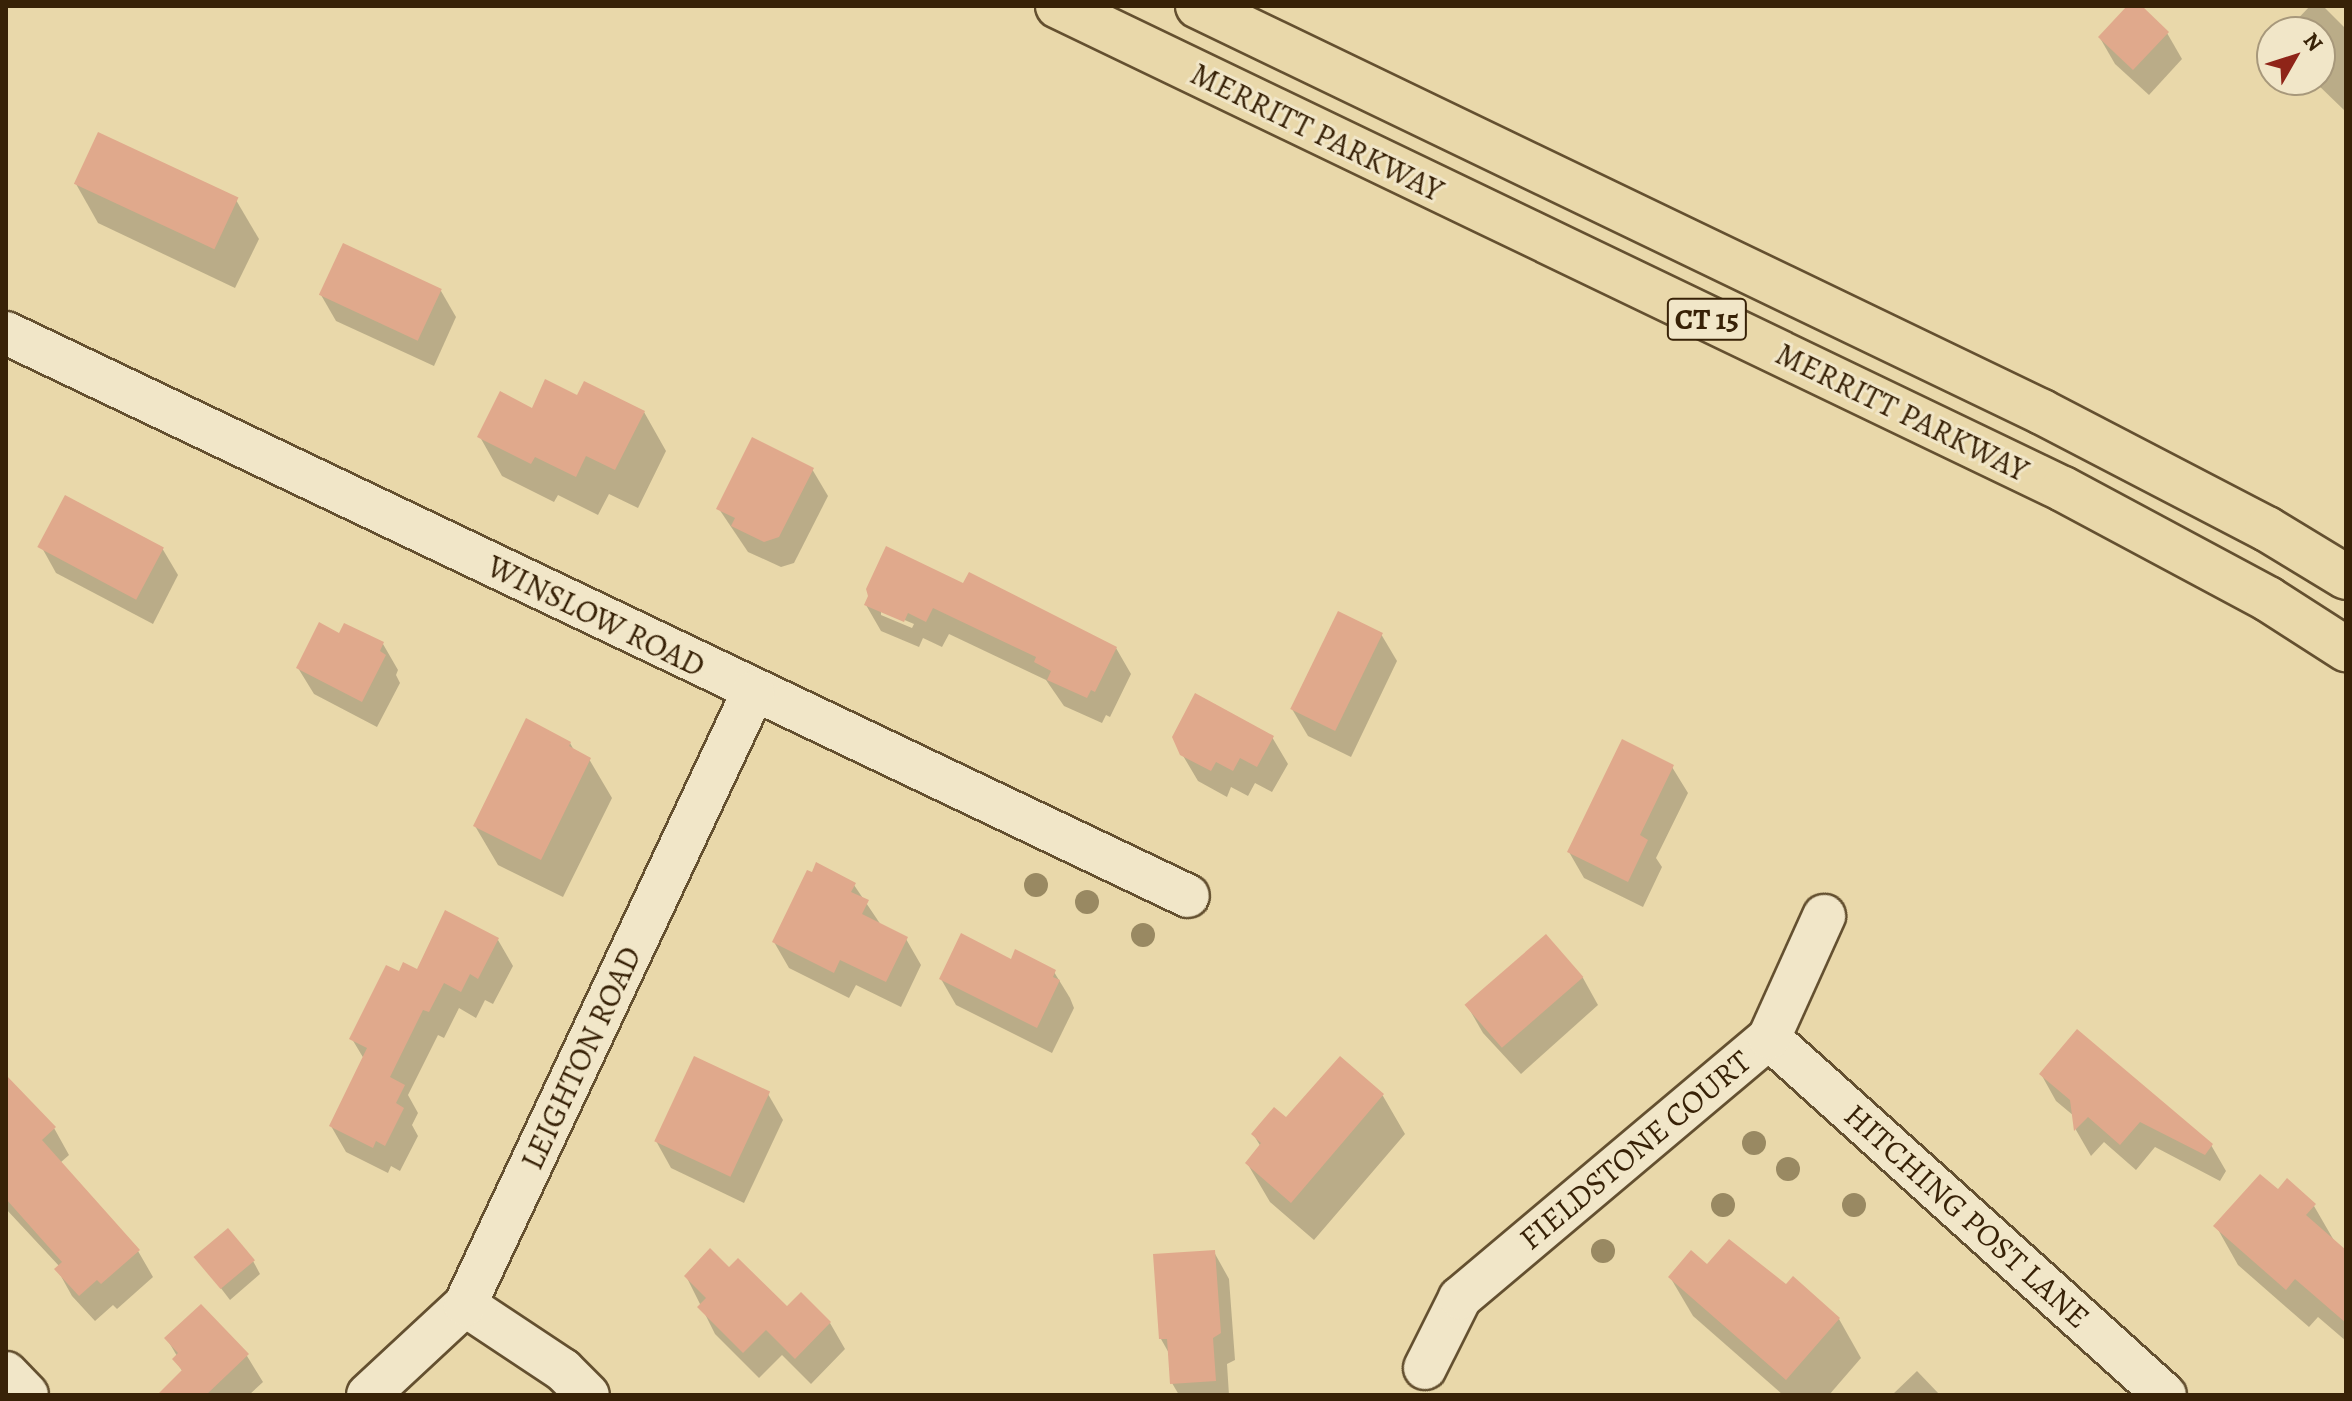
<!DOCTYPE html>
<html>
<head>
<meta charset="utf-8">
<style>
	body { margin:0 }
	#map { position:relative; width:2352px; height:1401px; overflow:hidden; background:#e9d8aa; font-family:Alegreya,serif }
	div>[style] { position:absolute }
	.shadow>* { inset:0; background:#0003 }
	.building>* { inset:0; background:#e0a98c; transform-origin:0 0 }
	.roads { filter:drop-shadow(2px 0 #645030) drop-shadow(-2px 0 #645030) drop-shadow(0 2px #645030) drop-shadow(0 -2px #645030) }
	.street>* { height:42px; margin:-21px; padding:0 21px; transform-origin:21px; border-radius:21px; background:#f1e6c8 }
	.highway>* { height:44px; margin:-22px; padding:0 22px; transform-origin:22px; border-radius:22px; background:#e9d8aa }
	.trees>* { width:24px; height:24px; margin:-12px; border-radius:50%; background:#998962 }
	span { translate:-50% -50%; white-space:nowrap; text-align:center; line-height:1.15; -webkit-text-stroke:6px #f1e6c8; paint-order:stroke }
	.shield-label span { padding:2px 6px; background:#f1e6c8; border:2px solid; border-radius:6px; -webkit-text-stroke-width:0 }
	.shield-label { font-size:30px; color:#382207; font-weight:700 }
	.street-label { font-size:32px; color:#382207 }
	.frame { position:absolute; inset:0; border:8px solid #382207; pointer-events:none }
	.north { position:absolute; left:2256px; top:16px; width:80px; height:80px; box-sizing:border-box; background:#f1e6c8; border:2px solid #a7987b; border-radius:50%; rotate:51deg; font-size:22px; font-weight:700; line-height:32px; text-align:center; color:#382207 }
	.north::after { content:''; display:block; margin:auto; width:28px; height:36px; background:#8f2418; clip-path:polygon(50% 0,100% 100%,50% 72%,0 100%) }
</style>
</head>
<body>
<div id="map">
	<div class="shadow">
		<i style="clip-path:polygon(2130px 6px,2139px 6px,2167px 33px,2182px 59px,2149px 95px,2115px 64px,2100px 38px)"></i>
		<i style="clip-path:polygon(2310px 6px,2323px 6px,2346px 29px,2346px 112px,2313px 80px,2320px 80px,2320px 32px,2292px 32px,2289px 28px)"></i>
		<i style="clip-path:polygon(76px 184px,236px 200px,259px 239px,235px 288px,98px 223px)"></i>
		<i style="clip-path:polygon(441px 291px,456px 317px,434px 366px,336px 321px,321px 295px)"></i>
		<i style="clip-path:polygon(532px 410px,644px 412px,666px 451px,638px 508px,609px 494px,598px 515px,558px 495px,554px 502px,502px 476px,480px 437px)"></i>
		<i style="clip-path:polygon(812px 469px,828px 496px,794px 563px,781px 567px,748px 552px,719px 509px)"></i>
		<i style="clip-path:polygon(41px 546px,162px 548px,178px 575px,153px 624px,56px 573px)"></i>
		<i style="clip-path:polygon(evenodd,964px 586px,1116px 648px,1131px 674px,1110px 717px,1106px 715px,1102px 723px,1064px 706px,1046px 680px,949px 634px,942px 647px,923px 638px,919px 647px,881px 631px,866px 605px,964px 586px,881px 610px,914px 624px,912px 628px,881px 615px,881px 610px)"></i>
		<i style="clip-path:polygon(1381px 634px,1397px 661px,1351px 757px,1308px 736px,1292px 709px)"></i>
		<i style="clip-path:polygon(340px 635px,383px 644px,398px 670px,396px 675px,400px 683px,377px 727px,314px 694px,298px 668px)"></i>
		<i style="clip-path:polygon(1272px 737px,1288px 764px,1272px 792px,1255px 783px,1248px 796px,1231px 787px,1227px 797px,1198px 781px,1182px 754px)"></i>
		<i style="clip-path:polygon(570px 743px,575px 752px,589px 759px,612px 798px,563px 897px,498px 865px,475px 826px)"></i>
		<i style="clip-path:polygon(1672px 767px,1688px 793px,1656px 858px,1662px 867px,1643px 907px,1584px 878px,1569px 852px)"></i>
		<i style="clip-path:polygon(854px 885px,881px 925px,906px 939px,921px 965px,901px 1007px,856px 985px,849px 998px,789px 968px,774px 942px)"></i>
		<i style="clip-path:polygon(1546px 937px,1583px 978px,1598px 1005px,1521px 1074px,1483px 1033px,1468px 1007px)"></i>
		<i style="clip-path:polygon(498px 940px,513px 966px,493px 1004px,485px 1000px,476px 1018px,459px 1008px,444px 1038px,438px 1035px,408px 1095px,418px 1113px,412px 1125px,418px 1136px,400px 1171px,391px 1166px,388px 1173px,346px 1152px,331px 1126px,364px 1059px,352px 1039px,400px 974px,418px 971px)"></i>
		<i style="clip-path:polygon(1012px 961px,1054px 972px,1070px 998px,1074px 1008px,1052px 1053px,956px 1005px,941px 979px)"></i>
		<i style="clip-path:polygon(1340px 1058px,1383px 1096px,1405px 1134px,1314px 1240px,1270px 1202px,1247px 1163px,1261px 1147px,1253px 1134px,1287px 1120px)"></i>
		<i style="clip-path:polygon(2041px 1074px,2211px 1145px,2226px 1171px,2220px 1181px,2155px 1147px,2136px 1170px,2104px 1142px,2091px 1156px,2076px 1130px,2074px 1116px,2056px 1101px)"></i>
		<i style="clip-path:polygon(768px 1094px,783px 1120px,744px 1203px,671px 1168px,656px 1141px)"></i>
		<i style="clip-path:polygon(6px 1095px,54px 1128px,69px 1155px,60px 1163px,138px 1251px,153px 1277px,117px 1309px,113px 1305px,95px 1321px,72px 1296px,57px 1269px,60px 1267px,6px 1209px)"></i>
		<i style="clip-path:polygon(2278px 1192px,2314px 1206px,2336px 1244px,2346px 1253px,2346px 1341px,2318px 1317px,2309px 1327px,2238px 1265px,2216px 1226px)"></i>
		<i style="clip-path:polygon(1214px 1252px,1229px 1279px,1235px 1360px,1227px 1364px,1229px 1395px,1179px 1395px,1172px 1383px,1170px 1355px,1161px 1339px)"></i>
		<i style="clip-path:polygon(197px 1257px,253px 1261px,260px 1274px,230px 1300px)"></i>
		<i style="clip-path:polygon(1707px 1267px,1786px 1287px,1839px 1319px,1861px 1358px,1829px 1395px,1783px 1395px,1693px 1316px,1670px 1277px)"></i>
		<i style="clip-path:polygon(729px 1270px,787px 1309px,830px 1323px,845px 1349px,811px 1384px,782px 1355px,759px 1378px,715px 1334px,686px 1276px)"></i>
		<i style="clip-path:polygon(201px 1306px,247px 1356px,263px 1382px,249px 1395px,199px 1395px,174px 1359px,177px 1356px,167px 1339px)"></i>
		<i style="clip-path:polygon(1917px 1371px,1940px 1395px,1892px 1395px)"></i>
	</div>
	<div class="building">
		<i style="clip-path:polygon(2127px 6px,2142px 6px,2169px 32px,2133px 70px,2098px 37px)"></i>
		<i style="left:98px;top:132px;width:155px;height:57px;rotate:25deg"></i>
		<i style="left:343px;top:243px;width:109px;height:57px;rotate:25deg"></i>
		<i style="clip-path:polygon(545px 379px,577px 395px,584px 381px,645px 411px,615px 470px,586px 456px,576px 477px,535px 457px,531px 464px,477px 437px,500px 391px,532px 408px)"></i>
		<i style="clip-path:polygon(752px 437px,814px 468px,779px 537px,764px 542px,731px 526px,735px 518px,716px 509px)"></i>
		<i style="left:65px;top:495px;width:112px;height:59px;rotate:28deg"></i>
		<i style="clip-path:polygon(886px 546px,963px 583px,969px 572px,1117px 647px,1095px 692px,1091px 690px,1087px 698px,1047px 680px,1051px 671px,1034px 662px,1036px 657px,933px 608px,926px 622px,908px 613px,904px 622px,864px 605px,868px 596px,866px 589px)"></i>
		<i style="left:1338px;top:611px;width:50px;height:109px;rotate:26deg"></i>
		<i style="clip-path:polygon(319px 622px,339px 633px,344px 623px,384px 642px,380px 651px,386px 655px,362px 702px,296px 668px)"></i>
		<i style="clip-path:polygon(1195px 693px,1274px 736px,1257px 767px,1240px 758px,1233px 771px,1216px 762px,1211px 771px,1180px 755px,1172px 737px)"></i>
		<i style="clip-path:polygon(526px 718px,571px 742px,569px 746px,591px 758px,541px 860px,473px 826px)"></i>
		<i style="clip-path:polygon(1622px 739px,1674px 765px,1640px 835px,1648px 840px,1628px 882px,1567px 852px)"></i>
		<i style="clip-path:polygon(816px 862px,856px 883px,851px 892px,869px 900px,862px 914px,908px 937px,886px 982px,840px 960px,834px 973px,772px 942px,807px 870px,812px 872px)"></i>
		<i style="clip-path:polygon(445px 910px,499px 938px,478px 979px,470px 974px,461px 992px,444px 983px,429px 1012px,423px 1010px,390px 1077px,405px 1085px,396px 1103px,404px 1108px,385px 1146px,376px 1141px,373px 1148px,329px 1126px,367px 1048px,349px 1039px,386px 965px,399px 971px,403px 962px,417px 969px)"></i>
		<i style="clip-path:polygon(961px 933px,1011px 959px,1015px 949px,1056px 970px,1053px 977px,1060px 980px,1037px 1028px,939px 979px)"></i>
		<i style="left:1546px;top:934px;width:57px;height:108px;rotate:49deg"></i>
		<i style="clip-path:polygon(2077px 1029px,2213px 1144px,2205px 1155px,2140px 1122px,2120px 1145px,2088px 1117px,2074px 1131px,2070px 1100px,2039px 1074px)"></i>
		<i style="left:694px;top:1056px;width:84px;height:94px;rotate:25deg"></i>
		<i style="clip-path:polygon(1340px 1056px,1384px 1094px,1291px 1203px,1245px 1163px,1261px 1143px,1251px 1134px,1274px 1107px,1286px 1117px)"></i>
		<i style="clip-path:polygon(6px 1075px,56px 1127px,42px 1140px,140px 1250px,101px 1284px,97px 1280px,79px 1296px,54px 1269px,62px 1262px,6px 1199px)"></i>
		<i style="clip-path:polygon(2260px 1174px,2278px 1189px,2287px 1178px,2316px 1204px,2306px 1215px,2346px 1250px,2346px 1323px,2295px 1279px,2286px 1290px,2213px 1226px)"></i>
		<i style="left:228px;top:1228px;width:42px;height:45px;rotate:50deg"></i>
		<i style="clip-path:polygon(1729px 1239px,1786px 1284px,1793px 1276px,1840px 1318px,1786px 1380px,1668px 1277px,1691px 1250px,1707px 1264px)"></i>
		<i style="clip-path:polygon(710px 1248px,729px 1267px,738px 1258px,787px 1306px,801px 1292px,831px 1322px,795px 1359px,766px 1330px,743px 1353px,697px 1307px,706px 1298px,684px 1276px)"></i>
		<i style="clip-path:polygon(1215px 1250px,1221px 1333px,1213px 1338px,1216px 1381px,1170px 1384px,1167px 1339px,1159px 1339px,1153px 1254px)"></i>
		<i style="clip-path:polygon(201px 1304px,249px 1354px,206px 1395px,157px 1395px,182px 1370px,172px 1359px,178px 1353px,164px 1338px)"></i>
	</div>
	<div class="roads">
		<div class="street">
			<i style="left:6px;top:333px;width:1309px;rotate:25.47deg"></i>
			<i style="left:1769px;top:1038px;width:533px;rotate:42.04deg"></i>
			<i style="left:465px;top:1305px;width:118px;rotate:33.6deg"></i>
			<i style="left:563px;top:1370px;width:35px;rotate:45deg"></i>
			<i style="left:1425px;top:1368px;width:78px;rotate:-63.4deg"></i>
			<i style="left:1460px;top:1298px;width:404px;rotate:-40.1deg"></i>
			<i style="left:1769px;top:1038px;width:134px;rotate:-65.7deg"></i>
			<i style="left:6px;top:1373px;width:30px;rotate:46deg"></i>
			<i style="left:368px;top:1395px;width:132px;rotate:-42.9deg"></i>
			<i style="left:465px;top:1305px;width:677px;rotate:-64.83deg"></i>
		</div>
		<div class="highway">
			<i style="left:1058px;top:6px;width:1115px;rotate:25.67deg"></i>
			<i style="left:2063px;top:489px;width:233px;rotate:28.2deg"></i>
			<i style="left:2268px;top:599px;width:93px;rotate:32.7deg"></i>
			<i style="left:1198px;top:6px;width:937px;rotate:25.69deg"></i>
			<i style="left:2042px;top:412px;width:254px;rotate:27.5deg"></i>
			<i style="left:2267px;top:529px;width:92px;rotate:31.3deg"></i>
		</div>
	</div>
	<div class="trees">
		<i style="left:1036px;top:885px"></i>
		<i style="left:1087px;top:902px"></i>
		<i style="left:1143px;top:935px"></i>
		<i style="left:1754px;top:1143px"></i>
		<i style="left:1788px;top:1169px"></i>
		<i style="left:1723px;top:1205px"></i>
		<i style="left:1854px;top:1205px"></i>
		<i style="left:1603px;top:1251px"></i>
	</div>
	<div class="shield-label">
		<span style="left:1707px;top:319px">CT 15</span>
	</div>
	<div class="street-label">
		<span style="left:1317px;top:132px;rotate:26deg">MERRITT PARKWAY</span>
		<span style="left:1902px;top:412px;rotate:26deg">MERRITT PARKWAY</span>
		<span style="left:596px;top:616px;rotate:26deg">WINSLOW ROAD</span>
		<span style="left:581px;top:1058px;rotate:-65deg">LEIGHTON ROAD</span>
		<span style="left:1635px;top:1150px;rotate:-40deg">FIELDSTONE COURT</span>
		<span style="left:1967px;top:1216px;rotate:42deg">HITCHING POST LANE</span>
	</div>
	<div class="frame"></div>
	<div class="north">N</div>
</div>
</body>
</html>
